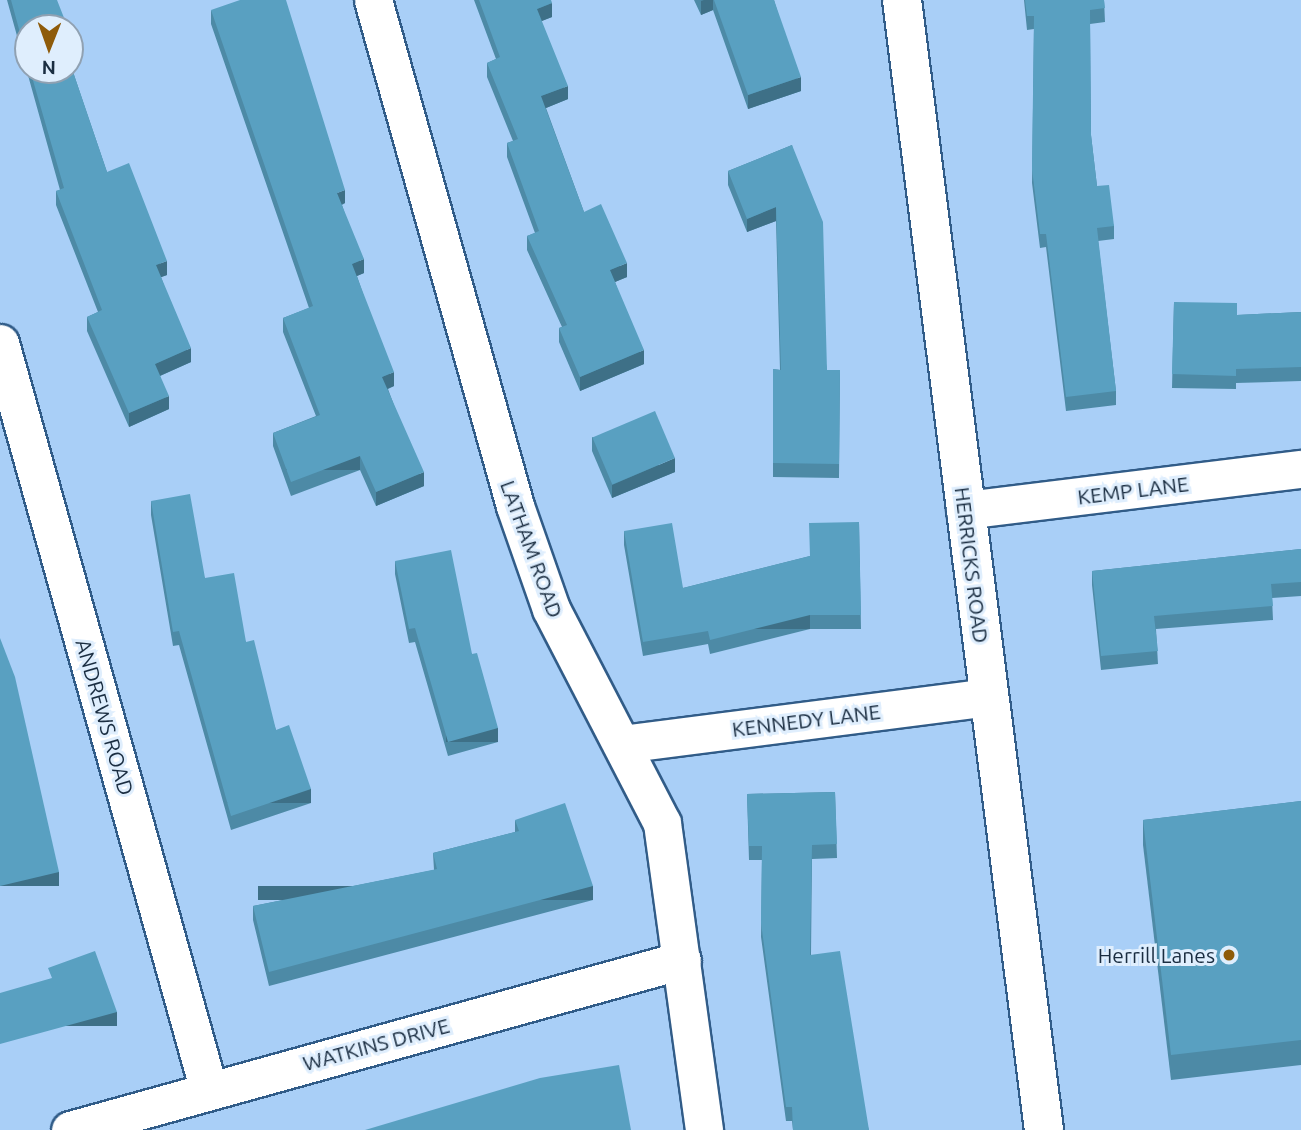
<!DOCTYPE html>
<html>
<head>
<meta charset="utf-8">
<style>
	body { margin:0 }
	#map { position:relative; width:1301px; height:1130px; overflow:hidden; background:#a9cff7; font-family:Ubuntu,sans-serif }
	div>[style] { position:absolute }
	.roads { filter:drop-shadow(2px 0 #315c88) drop-shadow(-2px 0 #315c88) drop-shadow(0 2px #315c88) drop-shadow(0 -2px #315c88) }
	.street>* { height:37px; margin:-18.5px; padding:0 18.5px; transform-origin:18.5px; border-radius:18.5px; background:#fff }
	.secondary>* { height:38px; margin:-19px; padding:0 19px; transform-origin:19px; border-radius:19px; background:#fff }
	.wall>* { inset:0; background:#4d8aa6 }
	.shaded-wall>* { inset:0; background:#3e7087; transform-origin:0 0 }
	.building>* { inset:0; background:#59a0c1; transform-origin:0 0 }
	.dots>* { width:19px; height:19px; translate:-50% -50%; box-sizing:border-box; border:4px solid #dfeefd; border-radius:50% }
	span { translate:-50% -50%; white-space:nowrap; text-align:center; line-height:1.15; -webkit-text-stroke:6px #dfeefd; paint-order:stroke }
	.street-label { font-size:21px; color:#1a2d41 }
	.poi-label { font-size:21px; color:#1a2d41 }
	.right { translate:-100% -50%; text-align:right }
	.north { position:absolute; left:14px; top:14px; width:70px; height:70px; box-sizing:border-box; background:#dfeefd; border:2px solid #90a1b2; border-radius:50%; rotate:181deg; font-size:19px; font-weight:700; line-height:28px; text-align:center; color:#1a2d41 }
	.north::after { content:''; display:block; margin:auto; width:24px; height:32px; background:#8e5b0a; clip-path:polygon(50% 0,100% 100%,50% 72%,0 100%) }
</style>
</head>
<body>
<div id="map">
	<div class="roads">
		<div class="street">
			<i style="left:373px;top:0;width:526px;rotate:74.32deg"></i>
			<i style="left:515px;top:506px;width:109px;rotate:70.7deg"></i>
			<i style="left:551px;top:609px;width:241px;rotate:62.6deg"></i>
			<i style="left:662px;top:823px;width:310px;rotate:82.2deg"></i>
			<i style="left:0;top:343px;width:777px;rotate:74.39deg"></i>
			<i style="left:965px;top:510px;width:338px;rotate:-7deg"></i>
			<i style="left:622px;top:744px;width:370px;rotate:-7.3deg"></i>
			<i style="left:70px;top:1130px;width:635px;rotate:-15.52deg"></i>
		</div>
		<div class="secondary">
			<i style="left:902px;top:0;width:1139px;rotate:82.84deg"></i>
		</div>
	</div>
	<div class="wall">
		<i style="clip-path:polygon(7px 0,57px 0,28px 28px,28px 70px,70px 70px,70px 35px,76px 64px,71px 66px,107px 172px,167px 275px,161px 277px,191px 362px,160px 376px,169px 409px,129px 427px,87px 331px,87px 317px,98px 312px,56px 205px,56px 191px,60px 190px)"></i>
		<i style="clip-path:polygon(474px 0,551px 0,552px 17px,541px 21px,568px 99px,546px 108px,584px 212px,627px 277px,615px 282px,644px 364px,580px 391px,559px 342px,559px 328px,562px 327px,527px 250px,527px 236px,535px 233px,507px 157px,507px 143px,513px 141px,487px 77px,487px 63px,496px 59px)"></i>
		<i style="clip-path:polygon(694px 0,774px 0,801px 91px,748px 109px,713px 10px,701px 15px)"></i>
		<i style="clip-path:polygon(1024px 0,1104px 0,1105px 22px,1090px 24px,1091px 135px,1097px 186px,1114px 226px,1114px 239px,1098px 241px,1116px 391px,1116px 405px,1066px 411px,1046px 247px,1040px 248px,1032px 183px,1034px 29px,1027px 30px)"></i>
		<i style="clip-path:polygon(211px 10px,345px 203px,342px 205px,364px 273px,357px 276px,394px 386px,388px 389px,424px 486px,376px 506px,360px 470px,291px 496px,273px 446px,273px 433px,316px 416px,283px 332px,283px 318px,309px 308px,211px 24px)"></i>
		<i style="clip-path:polygon(792px 145px,827px 370px,840px 370px,839px 478px,773px 477px,773px 369px,780px 370px,776px 221px,747px 232px,728px 185px,728px 171px)"></i>
		<i style="clip-path:polygon(1174px 302px,1237px 315px,1301px 312px,1301px 381px,1236px 383px,1236px 389px,1172px 388px)"></i>
		<i style="clip-path:polygon(592px 437px,675px 472px,612px 498px,592px 451px)"></i>
		<i style="clip-path:polygon(151px 501px,205px 578px,246px 642px,276px 730px,311px 803px,231px 830px,179px 645px,173px 646px,151px 515px)"></i>
		<i style="clip-path:polygon(859px 522px,861px 629px,810px 629px,710px 654px,708px 644px,643px 656px,624px 545px,624px 531px,683px 588px,810px 556px)"></i>
		<i style="clip-path:polygon(1301px 549px,1301px 596px,1272px 598px,1273px 620px,1156px 629px,1158px 664px,1101px 670px,1092px 585px,1092px 571px)"></i>
		<i style="clip-path:polygon(395px 561px,472px 654px,498px 742px,448px 756px,415px 642px,409px 643px,395px 574px)"></i>
		<i style="clip-path:polygon(835px 792px,837px 858px,812px 859px,811px 955px,869px 1130px,793px 1130px,792px 1121px,786px 1121px,761px 937px,762px 860px,749px 860px,747px 794px)"></i>
		<i style="clip-path:polygon(1301px 801px,1301px 1065px,1171px 1080px,1143px 845px,1143px 820px)"></i>
		<i style="clip-path:polygon(515px 820px,593px 900px,269px 986px,253px 920px,253px 906px,434px 870px,433px 853px,515px 832px)"></i>
	</div>
	<div class="shaded-wall">
		<i style="clip-path:polygon(704px 0,713px 0,713px 10px,701px 15px,701px 1px)"></i>
		<i style="clip-path:polygon(552px 3px,552px 17px,537px 23px,537px 9px)"></i>
		<i style="clip-path:polygon(76px 50px,76px 64px,70px 66px,70px 52px)"></i>
		<i style="clip-path:polygon(801px 77px,801px 91px,748px 109px,748px 95px)"></i>
		<i style="clip-path:polygon(568px 86px,568px 99px,541px 110px,541px 96px)"></i>
		<i style="clip-path:polygon(345px 190px,345px 203px,337px 206px,337px 193px)"></i>
		<i style="clip-path:polygon(776px 207px,776px 221px,747px 232px,747px 219px)"></i>
		<i style="clip-path:polygon(364px 259px,364px 273px,352px 278px,352px 264px)"></i>
		<i style="clip-path:polygon(167px 261px,167px 275px,156px 279px,156px 265px)"></i>
		<i style="clip-path:polygon(627px 263px,627px 277px,610px 284px,610px 270px)"></i>
		<i style="clip-path:polygon(191px 348px,191px 362px,155px 378px,155px 364px)"></i>
		<i style="clip-path:polygon(644px 350px,644px 364px,580px 391px,580px 377px)"></i>
		<i style="clip-path:polygon(394px 372px,394px 386px,382px 391px,382px 377px)"></i>
		<i style="clip-path:polygon(169px 396px,169px 409px,129px 427px,129px 413px)"></i>
		<i style="left:360px;top:456px;width:14px;height:74px;rotate:90deg"></i>
		<i style="clip-path:polygon(675px 458px,675px 472px,612px 498px,612px 485px)"></i>
		<i style="clip-path:polygon(424px 472px,424px 486px,376px 506px,376px 492px)"></i>
		<i style="left:810px;top:615px;width:14px;height:103px;rotate:90deg"></i>
		<i style="left:498px;top:728px;width:14px;height:52px;rotate:90deg"></i>
		<i style="left:311px;top:789px;width:14px;height:84px;rotate:90deg"></i>
		<i style="left:59px;top:872px;width:14px;height:61px;rotate:90deg"></i>
		<i style="left:593px;top:886px;width:14px;height:335px;rotate:90deg"></i>
		<i style="left:117px;top:1012px;width:14px;height:121px;rotate:90deg"></i>
	</div>
	<div class="building">
		<i style="clip-path:polygon(11px 0,57px 0,68px 28px,28px 28px,28px 62px)"></i>
		<i style="clip-path:polygon(240px 0,286px 0,345px 190px,337px 193px,364px 259px,352px 264px,394px 372px,382px 377px,424px 472px,376px 492px,360px 456px,291px 482px,273px 433px,320px 415px,283px 318px,313px 306px,211px 10px)"></i>
		<i style="clip-path:polygon(479px 0,551px 0,552px 3px,537px 9px,568px 86px,541px 96px,584px 212px,601px 204px,627px 263px,610px 270px,644px 350px,580px 377px,559px 328px,567px 325px,527px 236px,539px 231px,507px 143px,518px 139px,487px 63px,500px 57px)"></i>
		<i style="clip-path:polygon(714px 0,774px 0,801px 77px,748px 95px)"></i>
		<i style="clip-path:polygon(1025px 0,1104px 0,1105px 8px,1090px 10px,1091px 135px,1097px 186px,1109px 185px,1114px 226px,1097px 228px,1116px 391px,1066px 397px,1046px 234px,1040px 234px,1032px 169px,1034px 16px,1027px 16px)"></i>
		<i style="clip-path:polygon(70px 35px,76px 50px,70px 52px)"></i>
		<i style="clip-path:polygon(70px 63px,107px 172px,129px 163px,167px 261px,156px 265px,191px 348px,155px 364px,169px 396px,129px 413px,87px 317px,102px 310px,56px 191px,64px 188px,30px 70px,70px 70px)"></i>
		<i style="clip-path:polygon(792px 145px,823px 222px,827px 370px,840px 370px,839px 464px,773px 463px,773px 369px,781px 370px,776px 207px,747px 219px,728px 171px)"></i>
		<i style="clip-path:polygon(1174px 302px,1237px 303px,1237px 315px,1301px 312px,1301px 367px,1236px 369px,1236px 376px,1172px 374px)"></i>
		<i style="left:655px;top:411px;width:51px;height:68px;rotate:67deg"></i>
		<i style="clip-path:polygon(190px 494px,205px 578px,234px 573px,246px 642px,254px 640px,276px 730px,289px 725px,311px 789px,231px 816px,179px 631px,173px 632px,151px 501px)"></i>
		<i style="clip-path:polygon(859px 522px,861px 615px,810px 615px,710px 640px,708px 631px,643px 642px,624px 531px,672px 523px,683px 588px,810px 556px,809px 523px)"></i>
		<i style="clip-path:polygon(1301px 549px,1301px 582px,1271px 584px,1273px 606px,1154px 616px,1158px 651px,1101px 656px,1092px 571px)"></i>
		<i style="clip-path:polygon(451px 550px,472px 654px,477px 653px,498px 728px,448px 742px,415px 628px,409px 629px,395px 561px)"></i>
		<i style="clip-path:polygon(0 638px,15px 677px,59px 872px,0 886px)"></i>
		<i style="clip-path:polygon(835px 792px,837px 844px,812px 845px,810px 955px,840px 951px,869px 1130px,793px 1130px,792px 1107px,786px 1107px,761px 923px,762px 846px,749px 846px,747px 794px)"></i>
		<i style="clip-path:polygon(1301px 801px,1301px 1040px,1171px 1055px,1143px 820px)"></i>
		<i style="clip-path:polygon(565px 803px,593px 886px,269px 972px,253px 906px,437px 869px,433px 853px,519px 831px,515px 820px)"></i>
		<i style="clip-path:polygon(95px 951px,117px 1012px,0 1044px,0 993px,52px 978px,48px 968px)"></i>
		<i style="clip-path:polygon(619px 1065px,631px 1130px,365px 1130px,540px 1078px)"></i>
	</div>
	<div class="dots">
		<i style="left:1229px;top:955px;background:#8e5b0a"></i>
	</div>
	<div class="street-label">
		<span style="left:1133px;top:490px;rotate:-7deg">KEMP LANE</span>
		<span style="left:532px;top:549px;rotate:70deg">LATHAM ROAD</span>
		<span style="left:972px;top:565px;rotate:83deg">HERRICKS ROAD</span>
		<span style="left:105px;top:717px;rotate:74deg">ANDREWS ROAD</span>
		<span style="left:806px;top:720px;rotate:-7deg">KENNEDY LANE</span>
		<span style="left:376px;top:1044px;rotate:-15deg">WATKINS DRIVE</span>
	</div>
	<div class="poi-label">
		<span class="right" style="left:1215px;top:955px">Herrill Lanes</span>
	</div>
	<div class="north">N</div>
</div>
</body>
</html>
